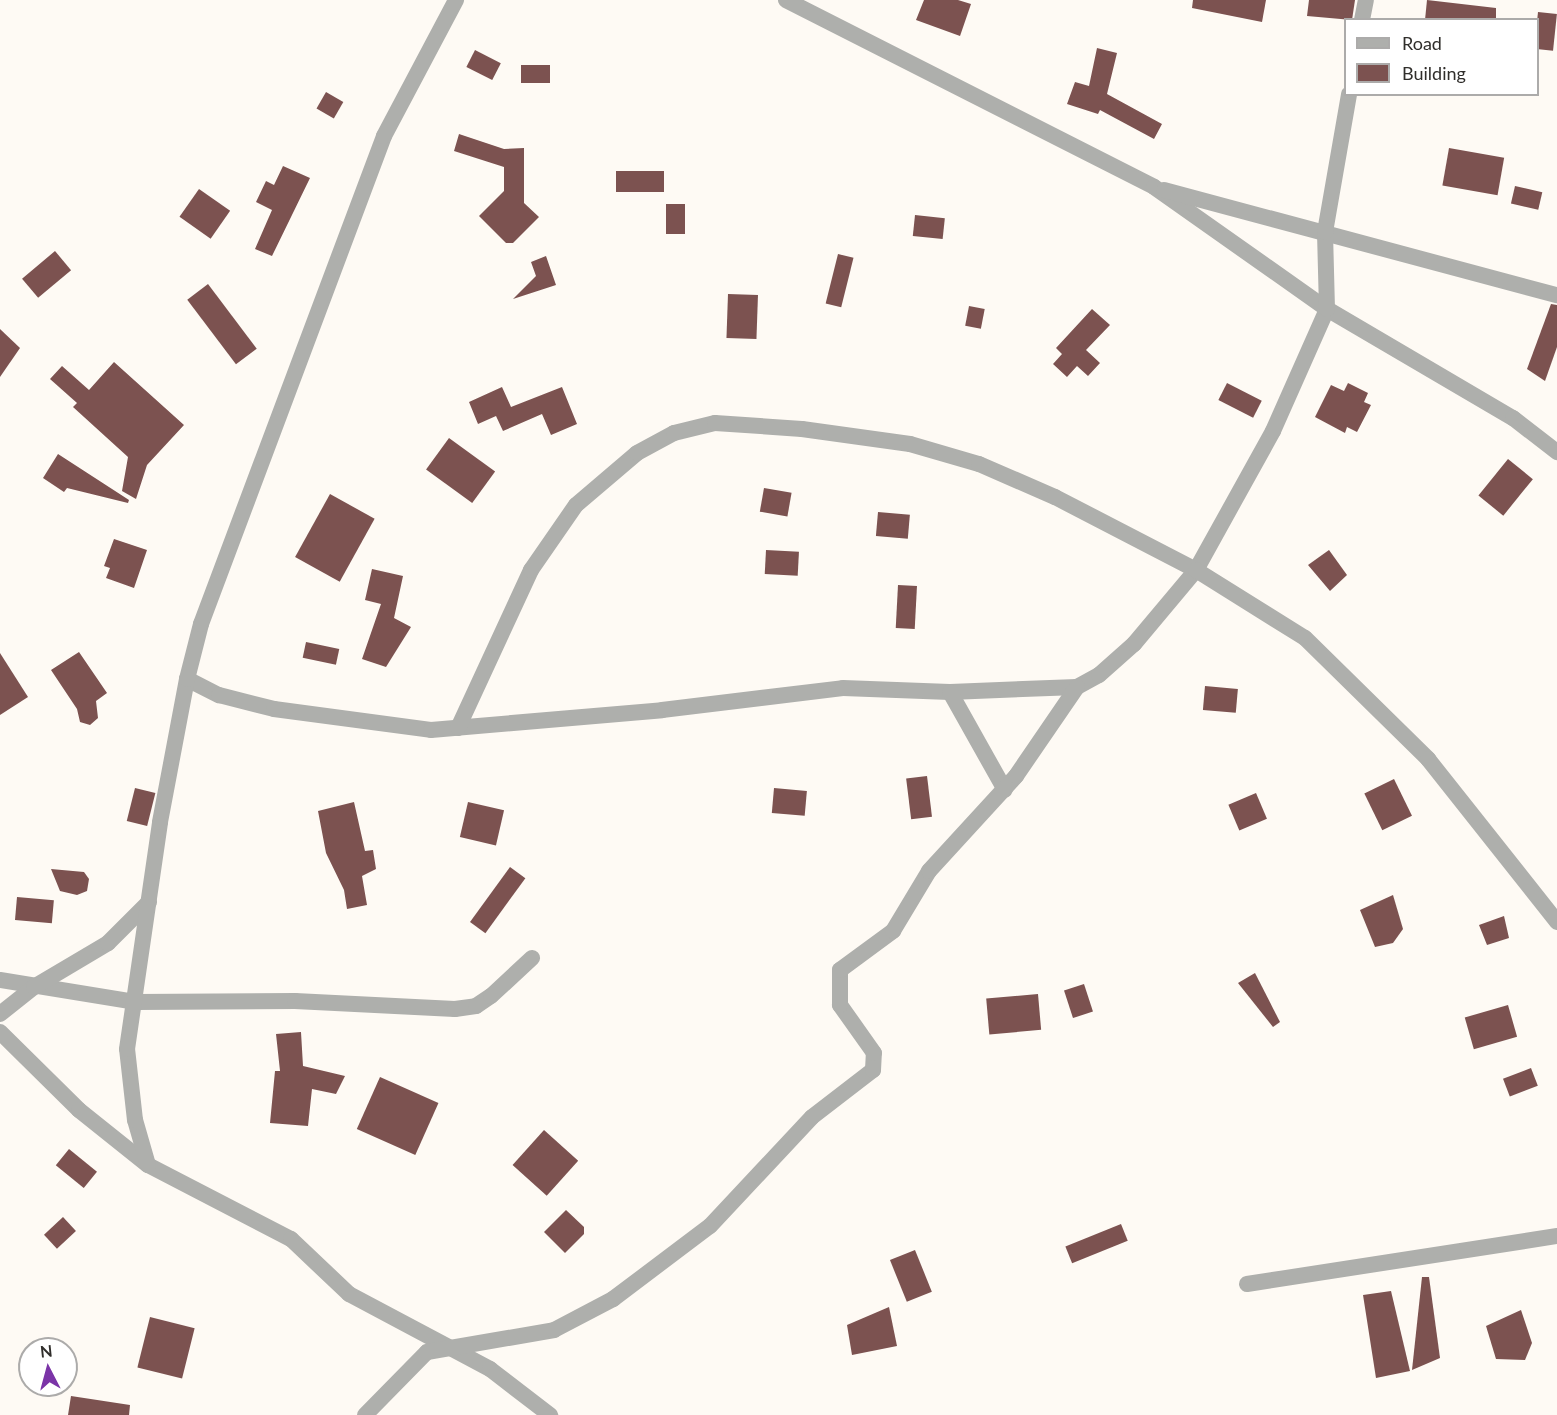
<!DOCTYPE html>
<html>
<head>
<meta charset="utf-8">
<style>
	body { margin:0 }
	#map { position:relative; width:1557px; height:1415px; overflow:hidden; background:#fefaf4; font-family:Lato,sans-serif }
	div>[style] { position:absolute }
	.building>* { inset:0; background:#7c5250; transform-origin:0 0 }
	.minor>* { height:16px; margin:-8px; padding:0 8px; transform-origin:8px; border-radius:8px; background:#aeafac }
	span { translate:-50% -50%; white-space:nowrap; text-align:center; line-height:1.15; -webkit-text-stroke:6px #fff; paint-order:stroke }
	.legend { position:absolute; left:1344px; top:18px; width:195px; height:78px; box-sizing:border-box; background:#fff; border:2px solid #acabaa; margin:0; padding:8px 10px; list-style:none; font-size:18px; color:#302e2b }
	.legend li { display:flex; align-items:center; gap:12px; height:30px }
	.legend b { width:30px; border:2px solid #acabaa }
	.north { position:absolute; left:18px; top:1337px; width:60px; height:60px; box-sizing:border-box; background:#fff; border:2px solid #acabaa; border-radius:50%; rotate:354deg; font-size:16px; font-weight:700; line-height:24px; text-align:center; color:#302e2b }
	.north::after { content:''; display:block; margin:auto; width:21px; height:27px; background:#7b34a7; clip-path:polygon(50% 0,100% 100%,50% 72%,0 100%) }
</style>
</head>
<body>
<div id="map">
	<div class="building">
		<i style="clip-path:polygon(924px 0,958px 0,971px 4px,960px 36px,916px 20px)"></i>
		<i style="clip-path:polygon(1193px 0,1266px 0,1262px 22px,1192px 8px)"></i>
		<i style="clip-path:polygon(1309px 0,1355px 0,1352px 20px,1307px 16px)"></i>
		<i style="clip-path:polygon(1427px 0,1496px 8px,1496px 20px,1425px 20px)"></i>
		<i style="left:1538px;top:12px;width:19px;height:37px;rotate:6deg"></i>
		<i style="clip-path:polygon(1097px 48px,1117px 53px,1107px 94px,1162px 124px,1154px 139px,1100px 110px,1098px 114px,1067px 104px,1075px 82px,1089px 86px)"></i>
		<i style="left:475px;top:50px;width:29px;height:19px;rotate:27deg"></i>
		<i style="left:550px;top:65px;width:18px;height:29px;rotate:90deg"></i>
		<i style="left:326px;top:92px;width:20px;height:19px;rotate:30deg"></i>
		<i style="clip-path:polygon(459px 134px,504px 149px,524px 148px,524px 203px,539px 217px,513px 243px,506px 243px,479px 216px,504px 191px,504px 167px,454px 151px)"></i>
		<i style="left:1449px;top:148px;width:56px;height:38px;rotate:10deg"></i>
		<i style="clip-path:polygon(283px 166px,310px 178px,272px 256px,255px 249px,272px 210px,256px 202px,266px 181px,274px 185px)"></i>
		<i style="left:616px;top:171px;width:48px;height:21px"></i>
		<i style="left:1515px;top:186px;width:28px;height:18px;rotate:13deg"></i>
		<i style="left:199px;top:189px;width:38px;height:34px;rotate:35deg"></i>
		<i style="left:666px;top:204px;width:19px;height:30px"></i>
		<i style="left:915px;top:215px;width:30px;height:21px;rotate:6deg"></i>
		<i style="left:55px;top:251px;width:25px;height:43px;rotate:50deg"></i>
		<i style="left:838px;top:254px;width:16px;height:51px;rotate:14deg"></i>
		<i style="clip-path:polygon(546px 256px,556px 285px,513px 299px,536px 276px,531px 262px)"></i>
		<i style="left:208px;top:284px;width:81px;height:26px;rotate:53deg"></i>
		<i style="left:728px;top:294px;width:30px;height:44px;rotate:2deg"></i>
		<i style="clip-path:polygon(1551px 304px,1557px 305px,1557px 347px,1545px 381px,1527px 369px)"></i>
		<i style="left:969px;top:306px;width:16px;height:20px;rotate:11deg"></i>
		<i style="clip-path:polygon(1092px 309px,1110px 325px,1086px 350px,1100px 363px,1088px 376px,1077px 366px,1067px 377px,1053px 364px,1062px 354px,1056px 348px)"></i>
		<i style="clip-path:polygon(0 329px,20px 348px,0 377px)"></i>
		<i style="clip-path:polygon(114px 362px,184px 425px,147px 465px,136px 499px,122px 491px,128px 457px,73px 407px,77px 403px,50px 379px,62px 366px,89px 390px)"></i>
		<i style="left:1227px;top:383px;width:39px;height:19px;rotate:27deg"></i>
		<i style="clip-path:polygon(1348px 383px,1368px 393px,1364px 402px,1371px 405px,1357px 432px,1347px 427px,1345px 433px,1315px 417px,1331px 385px,1344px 391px)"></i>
		<i style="clip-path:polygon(502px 387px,511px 407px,562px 387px,577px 424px,551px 435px,542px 414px,503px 431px,496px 416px,478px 424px,469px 402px)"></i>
		<i style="left:449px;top:438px;width:57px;height:39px;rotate:36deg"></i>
		<i style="clip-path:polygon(58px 454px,129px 500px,128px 503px,67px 488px,64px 492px,43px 478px)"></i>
		<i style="left:1508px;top:459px;width:32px;height:47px;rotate:39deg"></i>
		<i style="left:764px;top:488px;width:28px;height:24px;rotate:10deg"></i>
		<i style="left:330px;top:494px;width:51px;height:72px;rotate:29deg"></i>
		<i style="left:878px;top:512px;width:32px;height:24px;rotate:5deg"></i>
		<i style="clip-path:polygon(114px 539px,147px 550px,134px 588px,106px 578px,110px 568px,104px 566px)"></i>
		<i style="left:766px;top:550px;width:33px;height:24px;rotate:3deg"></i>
		<i style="clip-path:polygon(1329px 550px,1347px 575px,1330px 591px,1308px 565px)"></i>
		<i style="clip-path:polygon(372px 569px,403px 576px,394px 618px,411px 627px,386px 667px,362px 659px,381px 604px,365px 600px)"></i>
		<i style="left:898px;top:585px;width:19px;height:43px;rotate:3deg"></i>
		<i style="left:306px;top:642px;width:34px;height:16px;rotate:12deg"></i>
		<i style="clip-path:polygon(79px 652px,107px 693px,96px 701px,98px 718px,90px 725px,80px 722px,77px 709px,51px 670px)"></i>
		<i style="clip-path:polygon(0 653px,28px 697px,0 715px)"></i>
		<i style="left:1205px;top:686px;width:33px;height:24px;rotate:5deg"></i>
		<i style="left:927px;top:776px;width:41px;height:21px;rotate:83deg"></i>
		<i style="left:1394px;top:779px;width:41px;height:33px;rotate:64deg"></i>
		<i style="left:135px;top:788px;width:21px;height:34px;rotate:14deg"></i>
		<i style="left:774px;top:788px;width:33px;height:25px;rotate:5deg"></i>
		<i style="left:1256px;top:793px;width:28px;height:30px;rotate:67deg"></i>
		<i style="clip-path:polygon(354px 802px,365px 851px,373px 850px,376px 869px,362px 876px,367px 905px,347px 909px,344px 890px,326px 853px,318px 811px)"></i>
		<i style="left:468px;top:802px;width:37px;height:36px;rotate:13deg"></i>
		<i style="left:510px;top:867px;width:19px;height:68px;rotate:36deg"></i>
		<i style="clip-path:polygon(51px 869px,84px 872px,89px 879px,87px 891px,77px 895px,60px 891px)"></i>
		<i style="clip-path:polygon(1393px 895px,1403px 929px,1393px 943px,1375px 947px,1360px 910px)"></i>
		<i style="left:17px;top:897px;width:37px;height:23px;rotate:5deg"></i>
		<i style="clip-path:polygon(1504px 916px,1509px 938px,1487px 945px,1479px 925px)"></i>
		<i style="clip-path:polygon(1255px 973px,1280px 1022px,1273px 1027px,1238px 983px)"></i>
		<i style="left:1084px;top:984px;width:29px;height:21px;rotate:72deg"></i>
		<i style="left:1038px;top:994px;width:36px;height:52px;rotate:85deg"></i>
		<i style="left:1508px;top:1005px;width:33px;height:45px;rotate:74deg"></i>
		<i style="clip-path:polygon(301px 1032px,303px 1066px,345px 1076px,336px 1094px,312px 1089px,308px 1126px,270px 1123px,275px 1071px,280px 1071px,276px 1034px)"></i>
		<i style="left:1531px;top:1068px;width:19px;height:30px;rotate:69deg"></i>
		<i style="left:380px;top:1077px;width:64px;height:57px;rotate:24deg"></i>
		<i style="left:544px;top:1130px;width:46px;height:47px;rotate:42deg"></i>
		<i style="left:69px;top:1149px;width:36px;height:21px;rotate:39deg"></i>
		<i style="clip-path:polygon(566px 1210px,584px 1227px,584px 1234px,565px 1253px,544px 1232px)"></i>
		<i style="left:63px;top:1217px;width:19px;height:26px;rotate:47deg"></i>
		<i style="left:1121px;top:1224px;width:18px;height:60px;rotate:68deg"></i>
		<i style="left:915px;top:1250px;width:45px;height:27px;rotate:68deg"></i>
		<i style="clip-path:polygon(1422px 1277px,1429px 1277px,1440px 1358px,1412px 1370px)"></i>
		<i style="clip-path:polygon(1391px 1291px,1410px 1371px,1376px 1378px,1363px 1295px)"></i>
		<i style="clip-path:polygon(889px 1307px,897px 1346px,852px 1355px,847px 1325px)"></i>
		<i style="clip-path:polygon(1521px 1310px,1532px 1343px,1525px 1360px,1496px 1359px,1486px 1326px)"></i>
		<i style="left:150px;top:1317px;width:46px;height:52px;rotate:14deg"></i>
		<i style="clip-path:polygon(71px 1396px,130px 1405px,129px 1415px,68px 1415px)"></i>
	</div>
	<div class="minor">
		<i style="left:786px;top:0;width:413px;rotate:26.9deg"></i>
		<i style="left:1154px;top:187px;width:212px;rotate:35.2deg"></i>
		<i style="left:1327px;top:309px;width:216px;rotate:30.4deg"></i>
		<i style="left:1513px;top:418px;width:56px;rotate:37.7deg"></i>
		<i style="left:1362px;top:20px;width:20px;rotate:-79deg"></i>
		<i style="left:1164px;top:190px;width:407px;rotate:15deg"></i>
		<i style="left:187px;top:679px;width:36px;rotate:27deg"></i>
		<i style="left:219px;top:695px;width:57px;rotate:14.3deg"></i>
		<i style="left:274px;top:709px;width:158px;rotate:7.6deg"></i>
		<i style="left:431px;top:730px;width:232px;rotate:-4.9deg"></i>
		<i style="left:662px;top:710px;width:182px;rotate:-6.9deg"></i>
		<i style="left:843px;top:688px;width:107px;rotate:2.1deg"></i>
		<i style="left:950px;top:692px;width:127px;rotate:-2.3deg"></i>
		<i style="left:1077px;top:687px;width:25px;rotate:-29deg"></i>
		<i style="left:1099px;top:675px;width:47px;rotate:-41.5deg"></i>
		<i style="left:1134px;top:644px;width:97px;rotate:-50deg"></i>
		<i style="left:1196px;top:570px;width:159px;rotate:-61deg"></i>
		<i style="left:1273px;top:431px;width:133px;rotate:-66.1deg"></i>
		<i style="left:1327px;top:309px;width:77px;rotate:-91.5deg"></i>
		<i style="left:1325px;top:232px;width:140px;rotate:-80.1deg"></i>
		<i style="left:950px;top:692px;width:112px;rotate:60.7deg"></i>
		<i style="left:458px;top:728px;width:174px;rotate:-65.2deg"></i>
		<i style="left:531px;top:570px;width:79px;rotate:-55.3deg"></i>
		<i style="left:576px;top:505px;width:80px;rotate:-40.4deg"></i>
		<i style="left:637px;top:453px;width:42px;rotate:-28.4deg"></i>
		<i style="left:674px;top:433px;width:42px;rotate:-13.7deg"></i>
		<i style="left:715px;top:423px;width:87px;rotate:3.9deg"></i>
		<i style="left:802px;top:429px;width:109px;rotate:7.9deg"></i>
		<i style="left:910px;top:444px;width:72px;rotate:16.2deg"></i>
		<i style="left:979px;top:464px;width:83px;rotate:23.5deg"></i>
		<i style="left:1055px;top:497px;width:159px;rotate:27.4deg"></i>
		<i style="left:1196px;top:570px;width:128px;rotate:32deg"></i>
		<i style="left:1305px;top:638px;width:173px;rotate:44.5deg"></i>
		<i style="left:1428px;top:759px;width:208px;rotate:51.6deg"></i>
		<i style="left:0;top:980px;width:138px;rotate:9.2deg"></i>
		<i style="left:136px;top:1002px;width:159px;rotate:-0.4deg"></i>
		<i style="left:295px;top:1001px;width:160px;rotate:2.9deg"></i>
		<i style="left:455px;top:1009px;width:21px;rotate:-8deg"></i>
		<i style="left:476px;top:1006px;width:18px;rotate:-34deg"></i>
		<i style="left:491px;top:996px;width:56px;rotate:-42.8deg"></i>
		<i style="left:0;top:1014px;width:43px;rotate:-38.5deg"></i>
		<i style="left:34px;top:987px;width:86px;rotate:-30.7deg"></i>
		<i style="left:108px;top:943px;width:58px;rotate:-45deg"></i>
		<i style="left:0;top:1032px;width:111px;rotate:44.6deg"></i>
		<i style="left:79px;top:1110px;width:88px;rotate:38.6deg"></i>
		<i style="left:148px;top:1165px;width:161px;rotate:27.4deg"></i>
		<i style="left:291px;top:1239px;width:80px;rotate:43.5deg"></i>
		<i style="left:349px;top:1294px;width:160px;rotate:28deg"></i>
		<i style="left:490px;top:1369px;width:76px;rotate:37.5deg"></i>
		<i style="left:148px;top:1165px;width:47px;rotate:-106.1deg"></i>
		<i style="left:135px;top:1120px;width:71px;rotate:-96.4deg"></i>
		<i style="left:127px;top:1049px;width:229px;rotate:-81.7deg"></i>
		<i style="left:160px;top:822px;width:146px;rotate:-79.3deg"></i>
		<i style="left:187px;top:679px;width:57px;rotate:-75.7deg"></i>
		<i style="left:201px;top:624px;width:521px;rotate:-69.44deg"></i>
		<i style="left:384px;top:136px;width:154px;rotate:-62.1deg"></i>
		<i style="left:1247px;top:1284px;width:314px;rotate:-8.8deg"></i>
		<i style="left:365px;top:1415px;width:88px;rotate:-45.5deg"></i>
		<i style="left:427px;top:1352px;width:129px;rotate:-9.8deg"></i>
		<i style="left:554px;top:1330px;width:67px;rotate:-27.7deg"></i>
		<i style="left:613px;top:1299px;width:121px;rotate:-37deg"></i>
		<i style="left:710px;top:1226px;width:149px;rotate:-46.9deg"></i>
		<i style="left:812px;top:1117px;width:77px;rotate:-37.6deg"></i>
		<i style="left:873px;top:1070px;width:17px;rotate:-87deg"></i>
		<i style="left:874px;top:1053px;width:59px;rotate:-125.3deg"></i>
		<i style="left:840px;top:1005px;width:35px;rotate:-90deg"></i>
		<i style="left:840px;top:970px;width:66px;rotate:-36.3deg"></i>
		<i style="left:893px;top:931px;width:70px;rotate:-59deg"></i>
		<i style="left:929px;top:871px;width:129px;rotate:-47.5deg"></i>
		<i style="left:1016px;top:776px;width:108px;rotate:-55.6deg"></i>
	</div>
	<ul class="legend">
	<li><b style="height:8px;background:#aeafac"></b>Road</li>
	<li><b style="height:16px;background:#7c5250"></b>Building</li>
	</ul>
	<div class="north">N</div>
</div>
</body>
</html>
